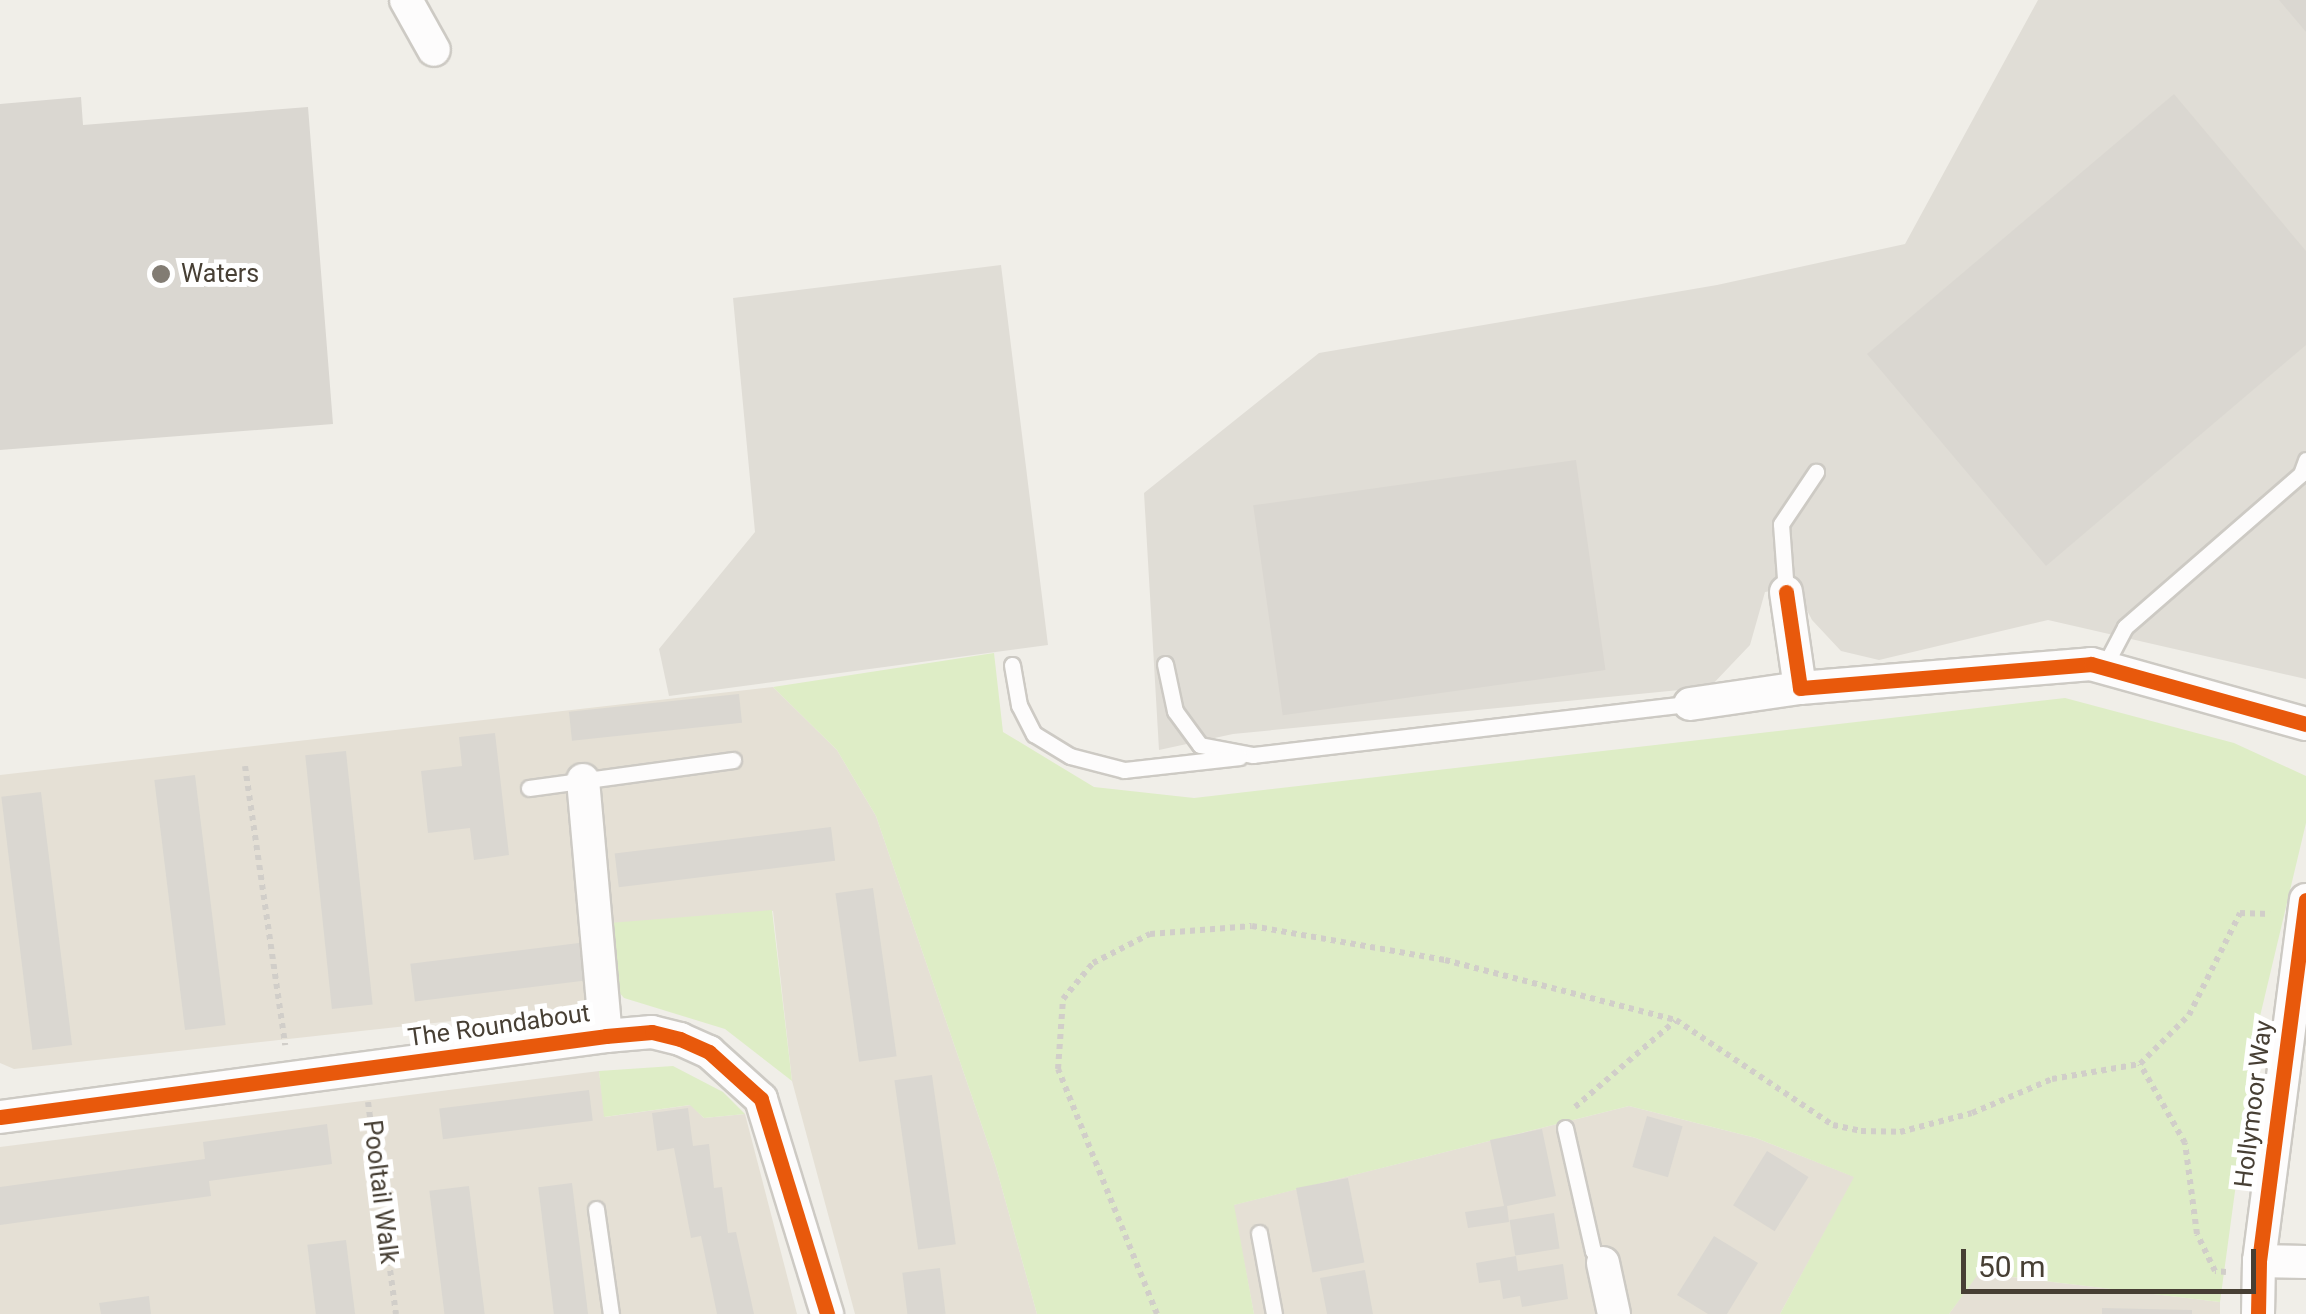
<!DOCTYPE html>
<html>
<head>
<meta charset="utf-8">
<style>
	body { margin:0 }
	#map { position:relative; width:2306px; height:1314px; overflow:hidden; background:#f0eee8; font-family:Roboto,sans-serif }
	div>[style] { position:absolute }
	.residential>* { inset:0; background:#e5e0d5 }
	.industrial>* { inset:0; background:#e0ddd6 }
	.green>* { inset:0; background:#deedc6 }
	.building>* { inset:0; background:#dad7d1; transform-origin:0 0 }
	.path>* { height:6px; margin-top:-3px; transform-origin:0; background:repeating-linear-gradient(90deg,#d1cec9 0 5px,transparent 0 10px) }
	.roads { filter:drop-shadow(2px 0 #cdcac4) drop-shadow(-2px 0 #cdcac4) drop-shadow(0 2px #cdcac4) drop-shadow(0 -2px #cdcac4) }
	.service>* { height:15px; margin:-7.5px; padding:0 7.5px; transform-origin:7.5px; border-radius:7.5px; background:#fdfcfc }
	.minor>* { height:32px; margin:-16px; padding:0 16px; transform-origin:16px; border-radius:16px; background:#fdfcfc }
	.cycleway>* { height:15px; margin:-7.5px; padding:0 7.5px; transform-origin:7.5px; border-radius:7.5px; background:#e8590c }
	.dots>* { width:28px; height:28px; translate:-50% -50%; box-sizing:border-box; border:5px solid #fff; border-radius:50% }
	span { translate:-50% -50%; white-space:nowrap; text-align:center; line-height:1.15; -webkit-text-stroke:10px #fff; paint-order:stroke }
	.poi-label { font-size:25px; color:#473f34 }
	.left { translate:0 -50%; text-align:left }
	.street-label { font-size:25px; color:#473f34 }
	.scale { position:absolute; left:1961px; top:1249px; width:295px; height:45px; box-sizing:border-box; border:5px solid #473f34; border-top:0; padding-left:12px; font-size:30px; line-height:35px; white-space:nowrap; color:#473f34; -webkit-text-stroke:8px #fff; paint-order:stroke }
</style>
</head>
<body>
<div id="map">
	<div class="residential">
		<i style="clip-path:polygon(773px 687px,837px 750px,876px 816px,996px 1167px,1037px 1314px,855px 1314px,792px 1081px,773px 911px,581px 926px,589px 1006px,14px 1069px,0 1063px,0 775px)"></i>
		<i style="clip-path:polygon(599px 1071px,605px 1117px,691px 1105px,704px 1118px,745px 1114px,797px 1314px,0 1314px,0 1147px)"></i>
		<i style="clip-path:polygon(1629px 1106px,1756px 1138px,1855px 1177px,1780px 1314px,1254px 1314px,1233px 1205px)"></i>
		<i style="clip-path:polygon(1978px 1273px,2220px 1302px,2220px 1314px,1949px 1314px)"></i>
	</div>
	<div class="industrial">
		<i style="clip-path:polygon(2038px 0,2306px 0,2306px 679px,2048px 620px,1879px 660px,1841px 651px,1812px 620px,1795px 587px,1765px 592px,1750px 645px,1710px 687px,1233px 734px,1159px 750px,1144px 493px,1319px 353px,1717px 285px,1905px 244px)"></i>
		<i style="clip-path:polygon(1001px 265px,1048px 645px,669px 696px,659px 649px,755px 532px,733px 298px)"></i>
	</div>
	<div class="green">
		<i style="clip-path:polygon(994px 653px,1003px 732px,1094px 787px,1194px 798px,2065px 698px,2234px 743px,2306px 776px,2306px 823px,2257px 1029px,2220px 1302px,1979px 1273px,1949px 1314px,1780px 1314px,1854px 1177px,1756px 1138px,1629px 1106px,1234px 1205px,1254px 1314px,1037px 1314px,996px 1167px,876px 816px,837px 750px,773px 687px)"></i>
		<i style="clip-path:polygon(772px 910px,792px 1081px,725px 1029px,624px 998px,617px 990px,609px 923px)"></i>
		<i style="clip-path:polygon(673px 1066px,723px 1092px,745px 1114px,704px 1118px,690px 1105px,604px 1117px,599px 1071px)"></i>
	</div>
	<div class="building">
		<i style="clip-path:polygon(2279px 0,2306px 0,2306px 32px)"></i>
		<i style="clip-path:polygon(2174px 94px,2306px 251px,2306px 345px,2046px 566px,1867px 354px)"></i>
		<i style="clip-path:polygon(81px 97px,83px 125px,308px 107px,333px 424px,0 450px,0 104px)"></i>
		<i style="left:1576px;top:460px;width:212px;height:326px;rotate:82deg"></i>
		<i style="left:739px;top:694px;width:29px;height:171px;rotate:84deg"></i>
		<i style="clip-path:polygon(495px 733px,509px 855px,474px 860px,470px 828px,428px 833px,421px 771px,462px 766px,459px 737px)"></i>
		<i style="left:346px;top:751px;width:255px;height:41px;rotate:84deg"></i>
		<i style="left:195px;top:775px;width:252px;height:41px;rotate:83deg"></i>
		<i style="left:41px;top:792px;width:255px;height:40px;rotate:83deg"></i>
		<i style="left:831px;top:827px;width:34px;height:218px;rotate:83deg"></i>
		<i style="left:873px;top:888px;width:170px;height:38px;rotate:82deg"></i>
		<i style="left:579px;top:943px;width:38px;height:170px;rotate:83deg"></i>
		<i style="left:932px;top:1075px;width:171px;height:38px;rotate:82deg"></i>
		<i style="left:589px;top:1090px;width:31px;height:151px;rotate:83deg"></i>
		<i style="clip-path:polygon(688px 1108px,693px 1146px,709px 1144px,714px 1188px,722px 1187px,728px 1233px,736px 1232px,754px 1314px,717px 1314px,701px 1236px,691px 1238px,674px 1148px,657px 1151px,652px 1113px)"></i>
		<i style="left:1647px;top:1116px;width:37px;height:53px;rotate:16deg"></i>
		<i style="clip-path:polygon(327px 1124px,332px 1164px,209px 1181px,211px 1196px,0 1225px,0 1187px,205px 1159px,203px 1142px)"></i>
		<i style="clip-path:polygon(1542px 1129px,1556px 1196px,1507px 1206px,1509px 1222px,1468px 1228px,1465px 1212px,1504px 1206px,1490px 1140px)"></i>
		<i style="left:1767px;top:1151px;width:49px;height:64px;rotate:32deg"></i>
		<i style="left:1348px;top:1178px;width:86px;height:53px;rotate:79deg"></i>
		<i style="left:572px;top:1183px;width:132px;height:34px;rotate:83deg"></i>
		<i style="left:469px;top:1186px;width:129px;height:40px;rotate:83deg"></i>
		<i style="left:1554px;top:1213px;width:36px;height:45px;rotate:81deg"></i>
		<i style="clip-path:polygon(1714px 1236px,1758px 1263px,1727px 1314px,1708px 1314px,1677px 1295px)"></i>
		<i style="left:346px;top:1240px;width:75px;height:39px;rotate:83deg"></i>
		<i style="clip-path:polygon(1516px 1256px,1518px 1271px,1563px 1264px,1568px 1299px,1522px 1307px,1520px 1296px,1503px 1299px,1500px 1280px,1479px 1283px,1476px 1263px)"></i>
		<i style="left:940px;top:1268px;width:46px;height:38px;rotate:83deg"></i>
		<i style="clip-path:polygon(1365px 1270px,1373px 1314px,1327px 1314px,1320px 1278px)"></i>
		<i style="clip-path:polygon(149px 1296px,151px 1314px,101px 1314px,99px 1303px)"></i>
		<i style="clip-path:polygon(2102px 1308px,2192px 1310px,2192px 1314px,2102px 1314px)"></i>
	</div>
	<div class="path">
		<i style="left:245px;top:766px;width:282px;rotate:81.8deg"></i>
		<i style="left:368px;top:1102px;width:214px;rotate:82.5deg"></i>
		<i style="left:1575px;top:1107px;width:132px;rotate:-40.7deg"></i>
		<i style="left:2226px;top:1272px;width:11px;rotate:-175deg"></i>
		<i style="left:2215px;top:1271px;width:41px;rotate:-115.9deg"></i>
		<i style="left:2197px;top:1234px;width:92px;rotate:-97.5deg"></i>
		<i style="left:2185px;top:1143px;width:91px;rotate:-119.7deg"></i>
		<i style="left:2140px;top:1064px;width:69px;rotate:-45deg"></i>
		<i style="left:2189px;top:1015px;width:114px;rotate:-63.4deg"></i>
		<i style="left:2240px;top:913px;width:30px;rotate:2deg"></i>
		<i style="left:1157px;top:1314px;width:264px;rotate:-112deg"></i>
		<i style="left:1058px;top:1069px;width:70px;rotate:-85.9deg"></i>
		<i style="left:1063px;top:999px;width:47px;rotate:-50.2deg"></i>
		<i style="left:1093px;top:963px;width:64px;rotate:-27deg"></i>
		<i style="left:1150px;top:934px;width:102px;rotate:-4.5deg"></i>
		<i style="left:1252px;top:926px;width:196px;rotate:10deg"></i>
		<i style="left:1445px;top:960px;width:239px;rotate:14.6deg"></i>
		<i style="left:1676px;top:1020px;width:189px;rotate:33.8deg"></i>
		<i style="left:1833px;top:1125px;width:29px;rotate:12deg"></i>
		<i style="left:1861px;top:1131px;width:39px;rotate:1deg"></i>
		<i style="left:1900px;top:1132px;width:74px;rotate:-14.8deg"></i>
		<i style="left:1972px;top:1113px;width:87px;rotate:-23deg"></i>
		<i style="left:2052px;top:1079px;width:89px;rotate:-9.7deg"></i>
	</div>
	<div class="roads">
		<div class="service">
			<i style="left:1786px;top:592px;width:68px;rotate:-94.2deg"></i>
			<i style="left:1781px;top:524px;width:63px;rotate:-56.1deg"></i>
			<i style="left:1165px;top:664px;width:48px;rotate:78deg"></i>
			<i style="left:1175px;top:711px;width:42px;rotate:53.7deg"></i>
			<i style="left:1200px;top:745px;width:54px;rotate:10.7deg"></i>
			<i style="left:1253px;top:755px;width:440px;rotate:-6.7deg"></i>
			<i style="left:1012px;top:665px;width:41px;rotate:80.1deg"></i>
			<i style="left:1019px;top:705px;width:33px;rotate:63deg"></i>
			<i style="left:1034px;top:734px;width:42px;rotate:31.4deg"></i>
			<i style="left:1070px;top:756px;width:56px;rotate:14.5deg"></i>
			<i style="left:1124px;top:770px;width:116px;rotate:-6.4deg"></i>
			<i style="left:2104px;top:667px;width:45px;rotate:-62.3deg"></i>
			<i style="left:2125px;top:627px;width:233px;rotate:-41deg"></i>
			<i style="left:2301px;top:474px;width:15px;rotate:-70deg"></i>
			<i style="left:529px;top:788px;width:206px;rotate:-7.8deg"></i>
			<i style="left:1565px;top:1128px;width:126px;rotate:77.2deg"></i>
			<i style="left:1593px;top:1251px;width:16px;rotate:50deg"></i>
			<i style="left:596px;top:1209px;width:106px;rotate:81.9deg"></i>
			<i style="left:1259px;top:1233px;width:82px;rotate:79.5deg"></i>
		</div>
		<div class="minor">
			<i style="left:406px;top:0;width:57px;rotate:60.8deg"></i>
			<i style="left:1786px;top:592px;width:97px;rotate:81.7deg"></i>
			<i style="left:1800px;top:688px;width:292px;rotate:-4.7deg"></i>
			<i style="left:2091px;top:664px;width:223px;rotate:15.6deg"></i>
			<i style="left:1690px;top:704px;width:111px;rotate:-8.3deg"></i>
			<i style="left:583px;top:780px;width:257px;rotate:84.9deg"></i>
			<i style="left:0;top:1117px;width:611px;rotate:-7.61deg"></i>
			<i style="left:606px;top:1036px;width:46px;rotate:-5deg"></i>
			<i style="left:652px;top:1032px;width:29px;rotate:14deg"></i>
			<i style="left:680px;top:1039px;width:32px;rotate:24deg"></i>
			<i style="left:709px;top:1052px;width:70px;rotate:42.1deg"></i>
			<i style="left:761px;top:1099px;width:225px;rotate:72.9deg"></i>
			<i style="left:2259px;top:1261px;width:47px;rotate:1.2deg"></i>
			<i style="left:1603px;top:1263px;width:52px;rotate:77.8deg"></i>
			<i style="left:2258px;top:1314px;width:53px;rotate:-88.9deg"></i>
			<i style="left:2259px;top:1261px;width:364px;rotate:-82.6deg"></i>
		</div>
	</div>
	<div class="cycleway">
		<i style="left:1786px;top:592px;width:97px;rotate:81.7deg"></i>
		<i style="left:1800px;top:688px;width:292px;rotate:-4.7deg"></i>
		<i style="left:2091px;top:664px;width:223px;rotate:15.6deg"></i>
		<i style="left:0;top:1117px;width:611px;rotate:-7.61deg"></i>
		<i style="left:606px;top:1036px;width:46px;rotate:-5deg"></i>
		<i style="left:652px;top:1032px;width:29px;rotate:14deg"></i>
		<i style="left:680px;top:1039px;width:32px;rotate:24deg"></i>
		<i style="left:709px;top:1052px;width:70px;rotate:42.1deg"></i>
		<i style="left:761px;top:1099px;width:225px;rotate:72.9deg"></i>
		<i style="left:2258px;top:1314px;width:53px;rotate:-88.9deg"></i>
		<i style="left:2259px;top:1261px;width:364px;rotate:-82.6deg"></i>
	</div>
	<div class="dots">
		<i style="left:161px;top:274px;background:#827c73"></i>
	</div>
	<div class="poi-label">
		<span class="left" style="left:181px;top:274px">Waters</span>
	</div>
	<div class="street-label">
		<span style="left:499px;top:1026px;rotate:-8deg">The Roundabout</span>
		<span style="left:2254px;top:1104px;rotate:-83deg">Hollymoor Way</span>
		<span style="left:380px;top:1192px;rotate:83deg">Pooltail Walk</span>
	</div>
	<div class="scale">50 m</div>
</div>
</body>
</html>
